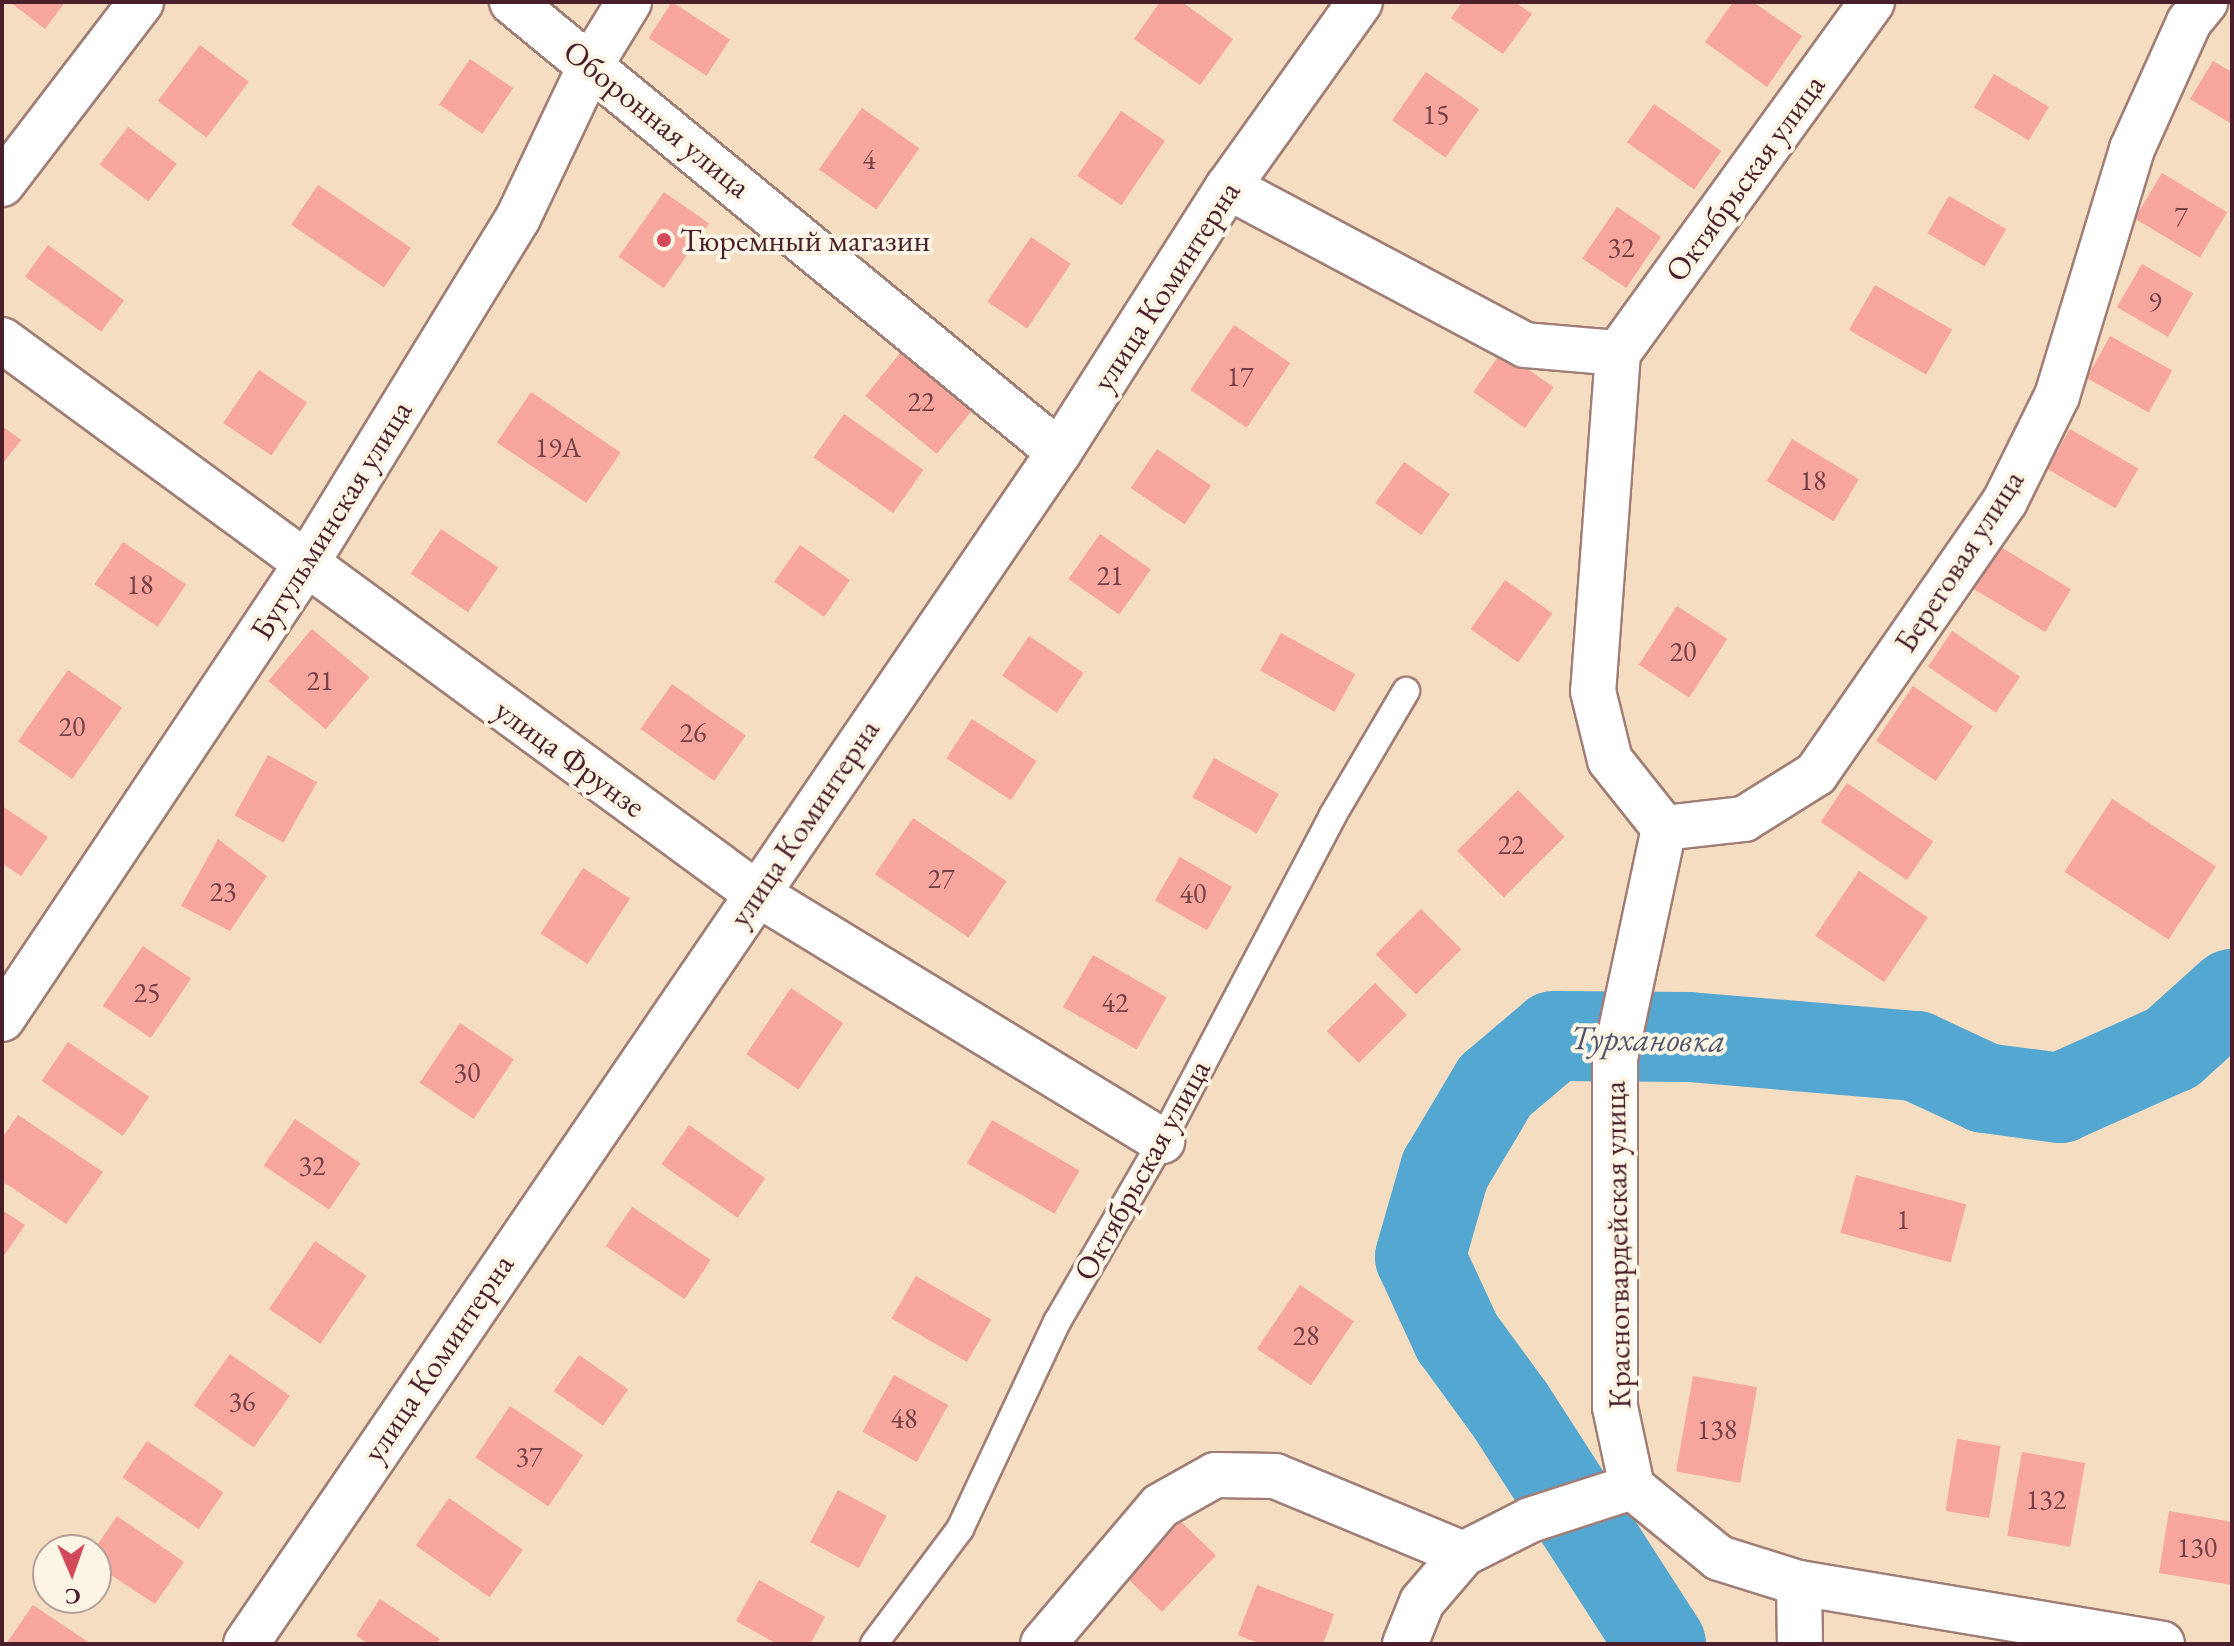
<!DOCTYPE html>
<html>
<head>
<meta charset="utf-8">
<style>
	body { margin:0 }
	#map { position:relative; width:2234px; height:1646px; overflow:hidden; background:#f5ddc1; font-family:"EB Garamond",serif }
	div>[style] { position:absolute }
	.river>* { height:90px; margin:-45px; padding:0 45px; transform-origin:45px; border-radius:45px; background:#54a7d0 }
	.building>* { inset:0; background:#f6a69d; transform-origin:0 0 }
	.roads { filter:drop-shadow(2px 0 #a07e76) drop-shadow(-2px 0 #a07e76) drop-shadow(0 2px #a07e76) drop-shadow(0 -2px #a07e76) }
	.lane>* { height:26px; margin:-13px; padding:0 13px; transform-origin:13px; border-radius:13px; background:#fff }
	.street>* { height:44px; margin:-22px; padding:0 22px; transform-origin:22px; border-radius:22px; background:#fff }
	.dots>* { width:22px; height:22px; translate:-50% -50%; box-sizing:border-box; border:4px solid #fcf5e5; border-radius:50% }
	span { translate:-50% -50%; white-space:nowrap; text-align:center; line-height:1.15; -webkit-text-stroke:8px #fcf5e5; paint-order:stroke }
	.number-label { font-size:28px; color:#754148 }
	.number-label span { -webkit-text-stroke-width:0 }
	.street-label { font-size:32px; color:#4a1f2b }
	.poi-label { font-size:32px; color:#4a1f2b }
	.left { translate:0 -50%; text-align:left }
	.water-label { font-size:34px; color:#4e556d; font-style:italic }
	.frame { position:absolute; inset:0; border:4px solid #4a1f2b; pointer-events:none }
	.north { position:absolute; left:32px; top:1534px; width:80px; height:80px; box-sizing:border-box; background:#fcf5e5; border:2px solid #b59f9b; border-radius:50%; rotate:178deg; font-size:22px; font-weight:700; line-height:32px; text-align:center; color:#4a1f2b }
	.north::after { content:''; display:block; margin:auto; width:28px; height:36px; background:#d1495b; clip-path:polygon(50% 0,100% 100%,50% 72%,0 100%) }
</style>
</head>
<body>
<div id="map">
	<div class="river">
		<i style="left:1661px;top:1644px;width:282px;rotate:-122.8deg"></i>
		<i style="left:1508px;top:1407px;width:87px;rotate:-126.1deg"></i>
		<i style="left:1457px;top:1337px;width:88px;rotate:-114.8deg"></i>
		<i style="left:1420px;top:1257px;width:91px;rotate:-74deg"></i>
		<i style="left:1445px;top:1170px;width:98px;rotate:-59.2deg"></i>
		<i style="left:1495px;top:1086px;width:77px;rotate:-40.3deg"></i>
		<i style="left:1554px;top:1036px;width:135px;rotate:0.4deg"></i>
		<i style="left:1689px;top:1037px;width:228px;rotate:4.8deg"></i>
		<i style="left:1916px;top:1056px;width:76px;rotate:24.9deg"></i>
		<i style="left:1985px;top:1088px;width:76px;rotate:7.6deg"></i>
		<i style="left:2060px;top:1098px;width:123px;rotate:-24.1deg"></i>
		<i style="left:2172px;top:1048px;width:81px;rotate:-42deg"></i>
	</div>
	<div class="building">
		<i style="clip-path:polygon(10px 2px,65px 2px,45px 29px)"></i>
		<i style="left:672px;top:2px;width:69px;height:43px;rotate:33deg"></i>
		<i style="clip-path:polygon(1160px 2px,1182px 2px,1233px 39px,1200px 85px,1134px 39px)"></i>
		<i style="clip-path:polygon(1462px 2px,1515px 2px,1532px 14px,1503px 54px,1451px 18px)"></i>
		<i style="clip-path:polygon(1733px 2px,1753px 2px,1802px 36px,1767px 87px,1705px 42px)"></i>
		<i style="left:200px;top:45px;width:61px;height:70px;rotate:37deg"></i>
		<i style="left:470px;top:59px;width:52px;height:55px;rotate:34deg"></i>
		<i style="clip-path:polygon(2213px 61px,2232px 72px,2232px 124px,2190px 99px)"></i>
		<i style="left:1426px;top:72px;width:65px;height:59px;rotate:35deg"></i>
		<i style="left:1994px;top:74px;width:64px;height:39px;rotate:31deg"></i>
		<i style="left:1654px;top:104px;width:82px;height:47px;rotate:35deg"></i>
		<i style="left:862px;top:108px;width:70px;height:75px;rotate:35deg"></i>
		<i style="left:1121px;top:111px;width:53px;height:78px;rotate:34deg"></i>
		<i style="left:128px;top:127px;width:61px;height:47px;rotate:37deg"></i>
		<i style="left:2162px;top:173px;width:76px;height:53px;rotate:31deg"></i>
		<i style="left:318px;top:185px;width:112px;height:48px;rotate:34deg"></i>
		<i style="left:664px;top:192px;width:55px;height:79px;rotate:35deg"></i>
		<i style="left:1949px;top:196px;width:66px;height:43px;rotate:30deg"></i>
		<i style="left:1617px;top:207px;width:53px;height:62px;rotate:34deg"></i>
		<i style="left:1031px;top:237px;width:48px;height:78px;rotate:34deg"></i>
		<i style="left:48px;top:245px;width:94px;height:39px;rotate:36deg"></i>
		<i style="left:2142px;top:264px;width:59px;height:50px;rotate:30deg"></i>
		<i style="left:1875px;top:285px;width:89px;height:52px;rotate:30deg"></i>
		<i style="left:1234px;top:325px;width:68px;height:78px;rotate:34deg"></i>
		<i style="left:2110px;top:336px;width:71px;height:48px;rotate:29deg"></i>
		<i style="left:905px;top:347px;width:92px;height:63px;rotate:39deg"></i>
		<i style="left:1502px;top:351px;width:63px;height:50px;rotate:35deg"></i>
		<i style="left:259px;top:370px;width:58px;height:64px;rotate:34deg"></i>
		<i style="left:531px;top:392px;width:108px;height:61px;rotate:34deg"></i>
		<i style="left:844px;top:414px;width:97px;height:53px;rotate:35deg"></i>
		<i style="clip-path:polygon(2px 426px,21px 440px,2px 464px)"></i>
		<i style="left:2070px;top:429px;width:79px;height:46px;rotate:30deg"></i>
		<i style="left:1792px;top:439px;width:78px;height:49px;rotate:31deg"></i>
		<i style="left:1157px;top:449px;width:65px;height:47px;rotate:34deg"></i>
		<i style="left:1404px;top:462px;width:56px;height:50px;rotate:35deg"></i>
		<i style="left:441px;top:529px;width:69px;height:54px;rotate:34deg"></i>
		<i style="left:1100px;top:534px;width:62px;height:55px;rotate:35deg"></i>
		<i style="left:123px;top:542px;width:76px;height:51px;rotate:34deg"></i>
		<i style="left:800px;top:545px;width:61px;height:45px;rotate:35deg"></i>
		<i style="left:1999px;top:546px;width:84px;height:50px;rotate:31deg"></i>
		<i style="left:1505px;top:580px;width:58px;height:60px;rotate:35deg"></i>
		<i style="left:1677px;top:606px;width:60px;height:70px;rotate:33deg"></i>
		<i style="left:312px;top:629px;width:75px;height:68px;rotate:40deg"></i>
		<i style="left:1952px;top:631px;width:82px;height:43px;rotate:34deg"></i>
		<i style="left:1281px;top:633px;width:85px;height:43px;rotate:29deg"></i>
		<i style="left:1029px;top:636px;width:66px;height:48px;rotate:34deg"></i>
		<i style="left:68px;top:670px;width:66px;height:87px;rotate:35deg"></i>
		<i style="left:672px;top:684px;width:90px;height:55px;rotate:35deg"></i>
		<i style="left:1913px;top:686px;width:72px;height:66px;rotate:34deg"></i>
		<i style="left:972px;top:719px;width:77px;height:47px;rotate:33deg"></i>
		<i style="left:268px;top:755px;width:56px;height:69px;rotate:29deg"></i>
		<i style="left:1214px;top:758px;width:74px;height:45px;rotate:29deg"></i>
		<i style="left:1847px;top:783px;width:104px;height:47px;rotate:34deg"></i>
		<i style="left:1518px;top:790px;width:66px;height:86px;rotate:45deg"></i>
		<i style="left:2112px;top:799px;width:124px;height:87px;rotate:33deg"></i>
		<i style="clip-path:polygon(2px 806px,48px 837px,21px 876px,2px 863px)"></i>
		<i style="left:913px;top:818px;width:113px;height:68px;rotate:34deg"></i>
		<i style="clip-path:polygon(218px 839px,267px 876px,230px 931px,181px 906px)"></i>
		<i style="left:1180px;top:857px;width:60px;height:50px;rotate:30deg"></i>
		<i style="left:583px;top:868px;width:56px;height:78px;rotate:33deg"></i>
		<i style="left:1859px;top:871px;width:83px;height:78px;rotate:34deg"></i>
		<i style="left:1421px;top:909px;width:57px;height:64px;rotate:45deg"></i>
		<i style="left:143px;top:946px;width:58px;height:72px;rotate:34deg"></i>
		<i style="left:1093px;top:955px;width:85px;height:60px;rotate:30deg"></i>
		<i style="left:1375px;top:983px;width:45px;height:68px;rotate:45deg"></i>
		<i style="left:791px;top:988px;width:63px;height:80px;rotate:34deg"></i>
		<i style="left:460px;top:1023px;width:65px;height:72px;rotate:34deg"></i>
		<i style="left:68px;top:1042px;width:98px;height:47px;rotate:34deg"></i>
		<i style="clip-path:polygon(18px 1115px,103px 1172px,66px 1224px,2px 1181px,2px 1138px)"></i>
		<i style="left:295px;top:1119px;width:79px;height:56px;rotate:34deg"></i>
		<i style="left:992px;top:1120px;width:101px;height:50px;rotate:30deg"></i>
		<i style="left:689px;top:1125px;width:93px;height:48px;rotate:35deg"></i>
		<i style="left:1856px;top:1175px;width:114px;height:60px;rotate:15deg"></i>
		<i style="left:632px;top:1207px;width:95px;height:47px;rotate:34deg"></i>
		<i style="clip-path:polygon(2px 1210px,25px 1225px,2px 1258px)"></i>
		<i style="left:315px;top:1241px;width:62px;height:82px;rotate:34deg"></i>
		<i style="left:916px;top:1276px;width:87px;height:49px;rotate:30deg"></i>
		<i style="left:1300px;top:1285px;width:65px;height:77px;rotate:34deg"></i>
		<i style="left:230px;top:1354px;width:73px;height:63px;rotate:35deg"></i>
		<i style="left:579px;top:1355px;width:60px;height:44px;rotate:35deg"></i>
		<i style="left:894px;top:1375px;width:62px;height:65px;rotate:29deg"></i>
		<i style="left:1693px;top:1376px;width:65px;height:97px;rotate:10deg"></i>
		<i style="left:510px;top:1406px;width:88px;height:62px;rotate:34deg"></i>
		<i style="left:1957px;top:1439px;width:44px;height:73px;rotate:9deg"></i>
		<i style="left:147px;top:1441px;width:92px;height:44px;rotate:34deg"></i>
		<i style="left:2022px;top:1452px;width:64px;height:85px;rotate:10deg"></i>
		<i style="left:838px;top:1490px;width:55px;height:59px;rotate:28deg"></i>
		<i style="left:449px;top:1498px;width:90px;height:58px;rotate:35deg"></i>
		<i style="clip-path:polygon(2169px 1511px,2232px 1522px,2232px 1585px,2159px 1573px)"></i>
		<i style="clip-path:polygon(117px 1516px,184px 1562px,155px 1604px,96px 1565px,94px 1550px)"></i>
		<i style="left:1175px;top:1516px;width:57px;height:78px;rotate:44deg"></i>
		<i style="clip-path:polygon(759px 1580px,825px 1617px,810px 1644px,777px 1644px,736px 1621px)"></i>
		<i style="clip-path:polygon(1257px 1585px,1334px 1614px,1323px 1644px,1261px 1644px,1238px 1635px)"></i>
		<i style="clip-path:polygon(380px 1599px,440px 1639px,436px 1644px,368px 1644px,356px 1635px)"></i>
		<i style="clip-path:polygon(33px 1605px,91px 1644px,6px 1644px)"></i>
	</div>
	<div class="roads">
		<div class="lane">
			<i style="left:874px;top:1644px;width:144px;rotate:-53.2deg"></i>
			<i style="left:960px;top:1529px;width:229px;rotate:-64.9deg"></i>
			<i style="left:1057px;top:1322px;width:209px;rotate:-59.9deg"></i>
			<i style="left:1162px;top:1141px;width:368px;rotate:-62.3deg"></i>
			<i style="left:1333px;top:815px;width:144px;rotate:-59.5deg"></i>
		</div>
		<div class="street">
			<i style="left:512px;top:2px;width:708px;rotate:39.44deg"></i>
			<i style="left:2px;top:184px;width:229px;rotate:-52.6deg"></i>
			<i style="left:1228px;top:187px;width:336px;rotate:28deg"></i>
			<i style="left:1525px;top:345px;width:93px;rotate:4.9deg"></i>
			<i style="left:2px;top:340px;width:935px;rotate:36.26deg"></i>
			<i style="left:756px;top:893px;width:476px;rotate:31.4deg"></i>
			<i style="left:1618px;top:353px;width:339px;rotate:94.2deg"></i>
			<i style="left:1593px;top:691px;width:71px;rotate:76.2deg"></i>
			<i style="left:1610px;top:760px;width:87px;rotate:51.5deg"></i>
			<i style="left:1618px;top:353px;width:433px;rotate:-54.1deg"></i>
			<i style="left:1664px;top:828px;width:236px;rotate:102deg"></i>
			<i style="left:1615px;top:1059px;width:348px;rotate:90deg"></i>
			<i style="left:1615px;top:1407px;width:82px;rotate:78deg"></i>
			<i style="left:1632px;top:1487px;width:112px;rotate:39.2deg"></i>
			<i style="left:1719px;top:1558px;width:84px;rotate:17.4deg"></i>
			<i style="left:1799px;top:1583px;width:368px;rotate:9.5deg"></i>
			<i style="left:1664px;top:828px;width:81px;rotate:-6.4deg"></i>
			<i style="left:1744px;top:819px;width:85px;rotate:-32deg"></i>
			<i style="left:1816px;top:774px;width:332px;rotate:-55.3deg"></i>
			<i style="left:2005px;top:501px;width:117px;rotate:-63.7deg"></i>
			<i style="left:2057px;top:396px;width:258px;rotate:-73.1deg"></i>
			<i style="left:2132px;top:149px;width:139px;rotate:-65.8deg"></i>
			<i style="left:2189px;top:22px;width:26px;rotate:-51deg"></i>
			<i style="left:2px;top:1019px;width:547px;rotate:-56.25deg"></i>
			<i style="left:306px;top:564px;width:406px;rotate:-58.5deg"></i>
			<i style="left:518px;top:218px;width:170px;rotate:-64.6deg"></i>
			<i style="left:591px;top:64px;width:73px;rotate:-58.5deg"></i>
			<i style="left:1799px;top:1583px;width:61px;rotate:89.1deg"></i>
			<i style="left:246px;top:1644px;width:1443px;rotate:-55.7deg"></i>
			<i style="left:1059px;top:452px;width:314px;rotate:-57.5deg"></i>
			<i style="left:1228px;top:187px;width:227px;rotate:-54.5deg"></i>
			<i style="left:1043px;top:1644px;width:181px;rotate:-49.7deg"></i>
			<i style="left:1160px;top:1506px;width:63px;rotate:-29.4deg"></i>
			<i style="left:1215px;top:1475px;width:60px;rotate:1deg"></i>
			<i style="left:1275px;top:1476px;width:204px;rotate:22.5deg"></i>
			<i style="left:1405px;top:1644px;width:45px;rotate:-68deg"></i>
			<i style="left:1422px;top:1602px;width:63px;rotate:-49.5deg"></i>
			<i style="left:1463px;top:1554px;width:75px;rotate:-26.9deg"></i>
			<i style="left:1530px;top:1520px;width:107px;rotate:-17.9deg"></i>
		</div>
	</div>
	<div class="dots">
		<i style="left:664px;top:240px;background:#d1495b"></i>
	</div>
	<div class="number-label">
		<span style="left:1436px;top:114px">15</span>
		<span style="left:869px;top:159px">4</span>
		<span style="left:2181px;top:216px">7</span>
		<span style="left:1621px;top:247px">32</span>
		<span style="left:2155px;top:301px">9</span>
		<span style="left:1240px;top:376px">17</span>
		<span style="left:921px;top:401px">22</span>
		<span style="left:558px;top:447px">19А</span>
		<span style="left:1813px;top:480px">18</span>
		<span style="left:1110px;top:575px">21</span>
		<span style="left:140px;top:584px">18</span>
		<span style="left:1683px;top:651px">20</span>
		<span style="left:320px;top:680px">21</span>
		<span style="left:72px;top:726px">20</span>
		<span style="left:693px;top:732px">26</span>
		<span style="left:1511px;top:844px">22</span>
		<span style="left:941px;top:878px">27</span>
		<span style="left:223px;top:891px">23</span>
		<span style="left:1193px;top:893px">40</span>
		<span style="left:147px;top:992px">25</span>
		<span style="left:1115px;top:1002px">42</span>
		<span style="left:467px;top:1072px">30</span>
		<span style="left:312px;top:1165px">32</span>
		<span style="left:1903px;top:1219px">1</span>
		<span style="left:1306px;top:1335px">28</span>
		<span style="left:242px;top:1401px">36</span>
		<span style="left:904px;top:1418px">48</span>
		<span style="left:1717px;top:1429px">138</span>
		<span style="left:529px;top:1456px">37</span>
		<span style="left:2046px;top:1499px">132</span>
		<span style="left:2197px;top:1547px">130</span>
	</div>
	<div class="street-label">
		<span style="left:657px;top:119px;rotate:39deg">Оборонная улица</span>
		<span style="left:1745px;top:178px;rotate:-54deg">Октябрьская улица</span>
		<span style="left:1166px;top:286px;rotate:-57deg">улица Коминтерна</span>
		<span style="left:331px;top:520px;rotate:-58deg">Бугульминская улица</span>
		<span style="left:1959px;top:561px;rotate:-57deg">Береговая улица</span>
		<span style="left:570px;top:758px;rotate:36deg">улица Фрунзе</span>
		<span style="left:804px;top:823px;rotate:-56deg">улица Коминтерна</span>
		<span style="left:1142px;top:1170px;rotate:-61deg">Октябрьская улица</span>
		<span style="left:1617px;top:1245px;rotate:-91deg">Красногвардейская улица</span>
		<span style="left:438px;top:1358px;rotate:-56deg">улица Коминтерна</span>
	</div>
	<div class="poi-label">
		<span class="left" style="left:680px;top:240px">Тюремный магазин</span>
	</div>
	<div class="water-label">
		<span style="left:1648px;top:1039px;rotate:1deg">Турхановка</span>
	</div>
	<div class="frame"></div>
	<div class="north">С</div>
</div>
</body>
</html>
